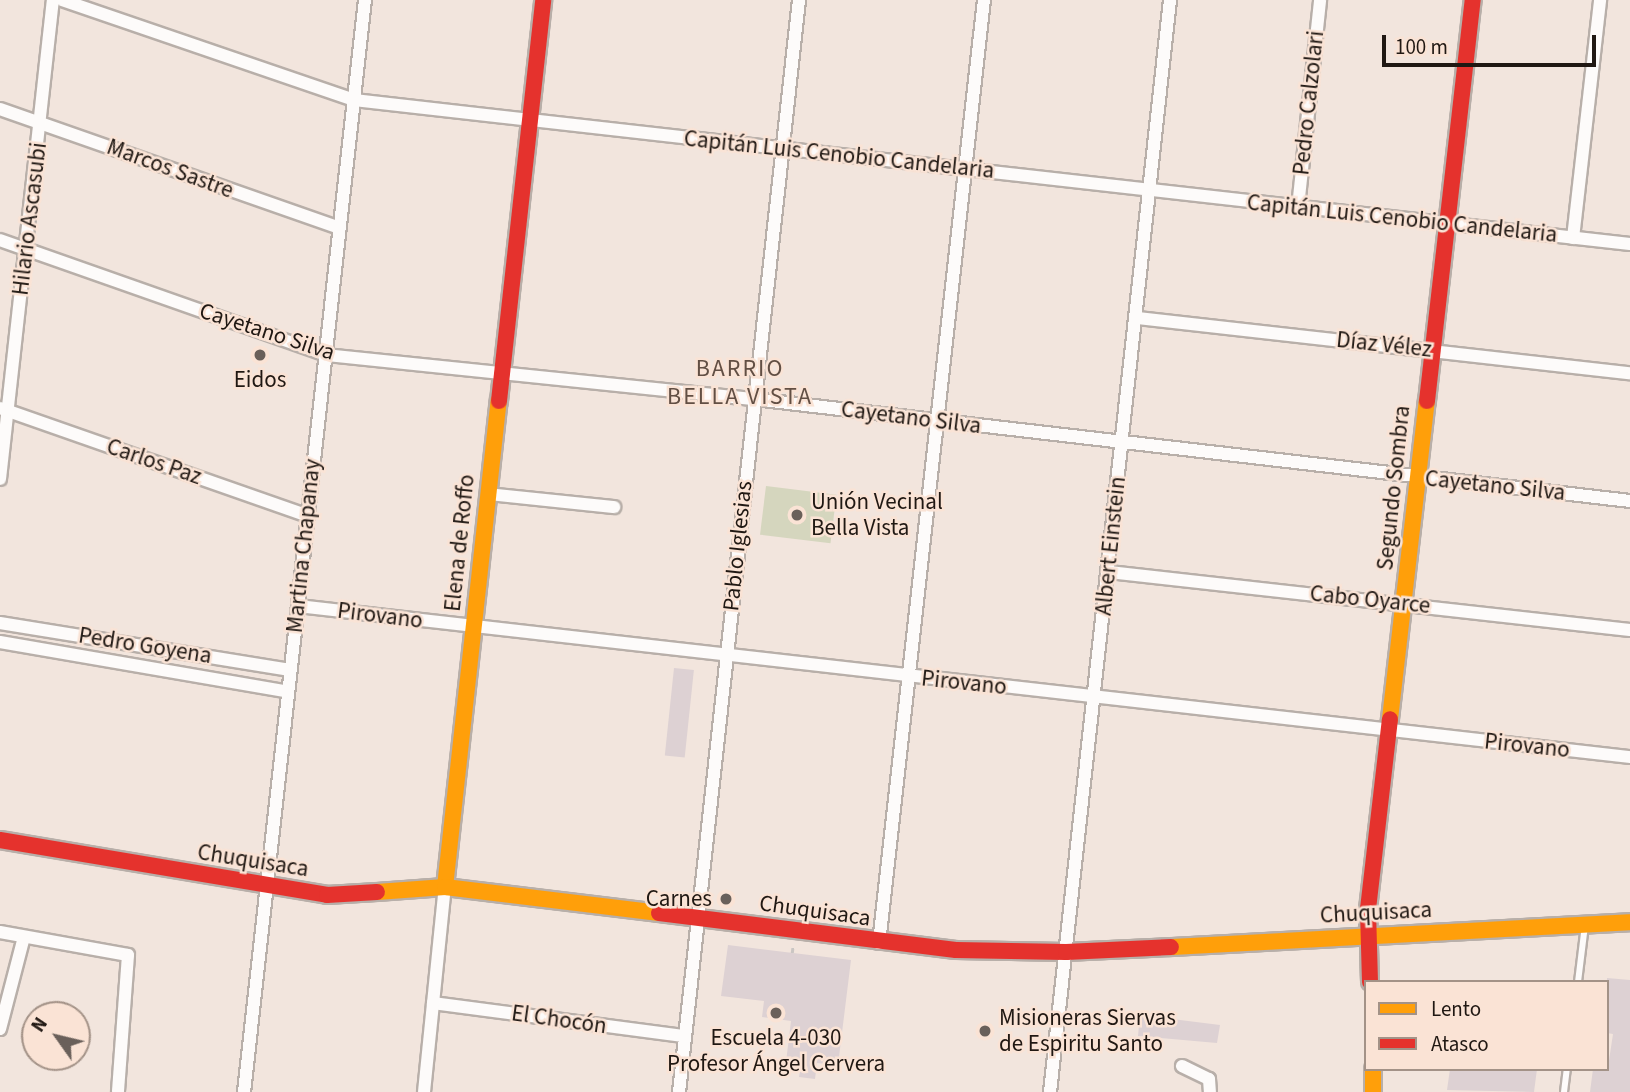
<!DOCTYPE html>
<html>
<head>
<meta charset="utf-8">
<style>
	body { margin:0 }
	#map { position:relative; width:1630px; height:1092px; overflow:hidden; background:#f2e5dd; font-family:"Source Sans 3",sans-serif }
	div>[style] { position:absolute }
	.green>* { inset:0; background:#d5d6be; transform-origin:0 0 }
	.building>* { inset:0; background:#ddd1d3; transform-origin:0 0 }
	.path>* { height:2.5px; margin-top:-1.25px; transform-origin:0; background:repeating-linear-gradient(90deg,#cac6c3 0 5px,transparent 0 10px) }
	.roads { filter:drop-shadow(2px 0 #b8afa9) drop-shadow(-2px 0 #b8afa9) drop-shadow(0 2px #b8afa9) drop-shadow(0 -2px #b8afa9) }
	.lane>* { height:6px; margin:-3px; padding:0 3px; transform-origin:3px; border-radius:3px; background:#fdfbfa }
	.street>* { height:12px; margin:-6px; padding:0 6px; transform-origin:6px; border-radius:6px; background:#fdfbfa }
	.slow>* { height:16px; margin:-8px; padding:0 8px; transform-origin:8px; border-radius:8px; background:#ff9f0a }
	.jam>* { height:16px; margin:-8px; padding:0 8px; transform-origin:8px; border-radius:8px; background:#e5322d }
	.dots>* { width:19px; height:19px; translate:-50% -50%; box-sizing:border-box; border:4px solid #fae3d5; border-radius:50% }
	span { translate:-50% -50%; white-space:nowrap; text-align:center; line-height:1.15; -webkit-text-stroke:5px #fae3d5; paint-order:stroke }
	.street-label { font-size:23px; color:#201813 }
	.poi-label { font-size:23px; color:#201813 }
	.left { translate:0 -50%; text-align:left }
	.right { translate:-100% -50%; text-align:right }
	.neighbourhood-label { font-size:24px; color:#624f44; letter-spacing:2px }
	.legend { position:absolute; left:1364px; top:980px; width:245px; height:91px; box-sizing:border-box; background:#fae3d5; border:2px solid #a39287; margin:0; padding:9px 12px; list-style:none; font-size:21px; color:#201813 }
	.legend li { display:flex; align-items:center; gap:14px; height:35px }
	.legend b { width:35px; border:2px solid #a39287 }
	.north { position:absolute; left:21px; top:1001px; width:70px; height:70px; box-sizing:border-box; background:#fae3d5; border:2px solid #a39287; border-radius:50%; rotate:304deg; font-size:19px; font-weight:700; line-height:28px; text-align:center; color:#201813 }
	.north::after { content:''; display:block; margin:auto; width:24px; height:32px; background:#6a605a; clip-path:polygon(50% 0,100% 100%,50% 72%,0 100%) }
	.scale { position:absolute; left:1382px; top:35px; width:214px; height:32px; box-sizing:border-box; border:4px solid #201813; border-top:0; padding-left:9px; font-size:21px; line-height:24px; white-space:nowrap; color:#201813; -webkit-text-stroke:5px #fae3d5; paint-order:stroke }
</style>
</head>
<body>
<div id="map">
	<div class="green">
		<i style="left:766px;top:486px;width:71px;height:49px;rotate:7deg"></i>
	</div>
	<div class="building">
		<i style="left:674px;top:668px;width:20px;height:88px;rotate:6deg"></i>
		<i style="clip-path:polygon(728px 945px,851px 960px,838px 1065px,817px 1063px,815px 1079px,799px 1077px,801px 1065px,786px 1062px,791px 1021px,762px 1017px,764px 1001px,721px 996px)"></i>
		<i style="clip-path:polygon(1607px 978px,1630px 980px,1630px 1092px,1590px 1092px,1593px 1069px,1608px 1067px,1613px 1034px,1607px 1033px)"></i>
		<i style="clip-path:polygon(1140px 1015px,1220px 1025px,1217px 1043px,1138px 1036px)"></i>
		<i style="clip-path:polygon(1450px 1069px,1537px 1069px,1534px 1092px,1447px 1090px)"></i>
	</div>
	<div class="path">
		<i style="left:792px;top:953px;width:8px;rotate:-83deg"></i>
	</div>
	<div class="roads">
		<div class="lane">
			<i style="left:1578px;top:982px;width:57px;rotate:-83deg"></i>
			<i style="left:1564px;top:1092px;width:23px;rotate:-83deg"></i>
		</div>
		<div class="street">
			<i style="left:62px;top:0;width:309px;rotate:18.9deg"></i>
			<i style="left:354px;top:100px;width:1284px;rotate:6.44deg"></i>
			<i style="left:0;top:109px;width:360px;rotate:19.3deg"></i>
			<i style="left:1298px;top:207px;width:208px;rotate:-83.9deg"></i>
			<i style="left:1573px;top:238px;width:240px;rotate:-83.5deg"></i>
			<i style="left:0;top:240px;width:346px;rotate:19.4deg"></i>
			<i style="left:326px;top:355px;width:430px;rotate:5.9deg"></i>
			<i style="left:754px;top:399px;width:882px;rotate:6.64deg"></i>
			<i style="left:1137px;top:318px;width:496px;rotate:6.4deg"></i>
			<i style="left:0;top:408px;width:326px;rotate:19.3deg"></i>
			<i style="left:0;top:479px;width:482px;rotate:-83.7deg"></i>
			<i style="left:488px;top:494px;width:127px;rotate:5.9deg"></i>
			<i style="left:1109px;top:572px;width:524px;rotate:6.35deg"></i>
			<i style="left:298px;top:606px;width:1341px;rotate:6.47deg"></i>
			<i style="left:0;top:623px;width:294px;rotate:9.2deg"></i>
			<i style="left:0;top:642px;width:292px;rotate:9.8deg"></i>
			<i style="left:0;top:932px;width:130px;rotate:10.2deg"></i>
			<i style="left:128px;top:955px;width:137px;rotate:94.2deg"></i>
			<i style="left:879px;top:943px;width:949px;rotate:-83.65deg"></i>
			<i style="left:433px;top:1003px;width:254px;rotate:7.5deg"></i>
			<i style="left:0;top:1029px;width:95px;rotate:-75.4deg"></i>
			<i style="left:1182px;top:1066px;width:30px;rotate:26deg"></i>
			<i style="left:1209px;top:1079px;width:13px;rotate:86deg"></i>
			<i style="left:244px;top:1092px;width:1099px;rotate:-83.68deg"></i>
			<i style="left:424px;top:1092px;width:206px;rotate:-84.2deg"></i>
			<i style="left:679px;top:1092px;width:1099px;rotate:-83.73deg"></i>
			<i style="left:1050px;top:1092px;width:1099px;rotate:-83.73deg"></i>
		</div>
		<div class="slow">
			<i style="left:1390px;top:719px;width:320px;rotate:-83.4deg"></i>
			<i style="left:445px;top:887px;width:489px;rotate:-83.7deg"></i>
			<i style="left:377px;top:892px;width:68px;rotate:-4.2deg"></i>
			<i style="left:445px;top:887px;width:216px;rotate:6.9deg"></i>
			<i style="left:1171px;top:947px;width:460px;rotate:-3.1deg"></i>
			<i style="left:1373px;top:1069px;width:23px;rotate:90deg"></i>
		</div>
		<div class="jam">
			<i style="left:499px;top:401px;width:403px;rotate:-83.7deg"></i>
			<i style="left:1427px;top:401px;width:404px;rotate:-83.5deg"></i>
			<i style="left:0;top:840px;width:332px;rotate:9.5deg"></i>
			<i style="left:327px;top:895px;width:50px;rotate:-3.4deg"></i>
			<i style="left:659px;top:913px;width:299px;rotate:7.1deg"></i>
			<i style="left:956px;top:950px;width:110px;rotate:1deg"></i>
			<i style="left:1066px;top:952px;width:105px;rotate:-2.7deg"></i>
			<i style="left:1370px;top:982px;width:73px;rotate:-91.6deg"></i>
			<i style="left:1368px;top:909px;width:191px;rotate:-83.4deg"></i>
		</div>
	</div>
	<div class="dots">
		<i style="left:260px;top:355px;background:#6a605a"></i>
		<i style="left:797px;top:515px;background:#6a605a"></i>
		<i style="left:726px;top:899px;background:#6a605a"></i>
		<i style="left:776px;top:1013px;background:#6a605a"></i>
		<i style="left:985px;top:1031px;background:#6a605a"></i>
	</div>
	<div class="street-label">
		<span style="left:1309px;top:103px;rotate:-84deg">Pedro Calzolari</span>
		<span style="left:839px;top:155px;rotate:6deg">Capitán Luis Cenobio Candelaria</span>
		<span style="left:170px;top:169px;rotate:20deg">Marcos Sastre</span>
		<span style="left:30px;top:219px;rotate:-83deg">Hilario Ascasubi</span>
		<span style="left:1402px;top:219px;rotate:6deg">Capitán Luis Cenobio Candelaria</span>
		<span style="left:267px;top:332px;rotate:18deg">Cayetano Silva</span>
		<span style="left:1384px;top:345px;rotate:6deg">Díaz Vélez</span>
		<span style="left:911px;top:418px;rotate:7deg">Cayetano Silva</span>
		<span style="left:154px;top:462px;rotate:19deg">Carlos Paz</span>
		<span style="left:1495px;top:486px;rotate:6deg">Cayetano Silva</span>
		<span style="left:1394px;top:488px;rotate:-84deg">Segundo Sombra</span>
		<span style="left:460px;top:543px;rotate:-84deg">Elena de Roffo</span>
		<span style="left:304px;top:546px;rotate:-84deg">Martina Chapanay</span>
		<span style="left:738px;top:546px;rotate:-84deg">Pablo Iglesias</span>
		<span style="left:1111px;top:546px;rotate:-84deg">Albert Einstein</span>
		<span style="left:1370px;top:600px;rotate:6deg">Cabo Oyarce</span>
		<span style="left:380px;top:616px;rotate:7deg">Pirovano</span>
		<span style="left:145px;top:646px;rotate:9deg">Pedro Goyena</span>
		<span style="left:964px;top:683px;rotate:6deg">Pirovano</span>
		<span style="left:1527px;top:746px;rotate:6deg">Pirovano</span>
		<span style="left:253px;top:861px;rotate:9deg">Chuquisaca</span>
		<span style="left:815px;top:911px;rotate:8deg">Chuquisaca</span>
		<span style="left:1376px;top:913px;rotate:-3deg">Chuquisaca</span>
		<span style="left:559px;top:1020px;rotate:8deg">El Chocón</span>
	</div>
	<div class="poi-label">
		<span style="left:260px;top:380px">Eidos</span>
		<span class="left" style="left:811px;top:515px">Unión Vecinal<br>Bella Vista</span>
		<span class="right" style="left:712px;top:899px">Carnes</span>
		<span class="left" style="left:999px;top:1031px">Misioneras Siervas<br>de Espiritu Santo</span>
		<span style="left:776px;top:1051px">Escuela 4-030<br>Profesor Ángel Cervera</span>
	</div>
	<div class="neighbourhood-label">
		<span style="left:740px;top:383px">BARRIO<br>BELLA VISTA</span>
	</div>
	<ul class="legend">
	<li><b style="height:9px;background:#ff9f0a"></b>Lento</li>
	<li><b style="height:9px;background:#e5322d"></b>Atasco</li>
	</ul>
	<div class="north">N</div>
	<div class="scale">100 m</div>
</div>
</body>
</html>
